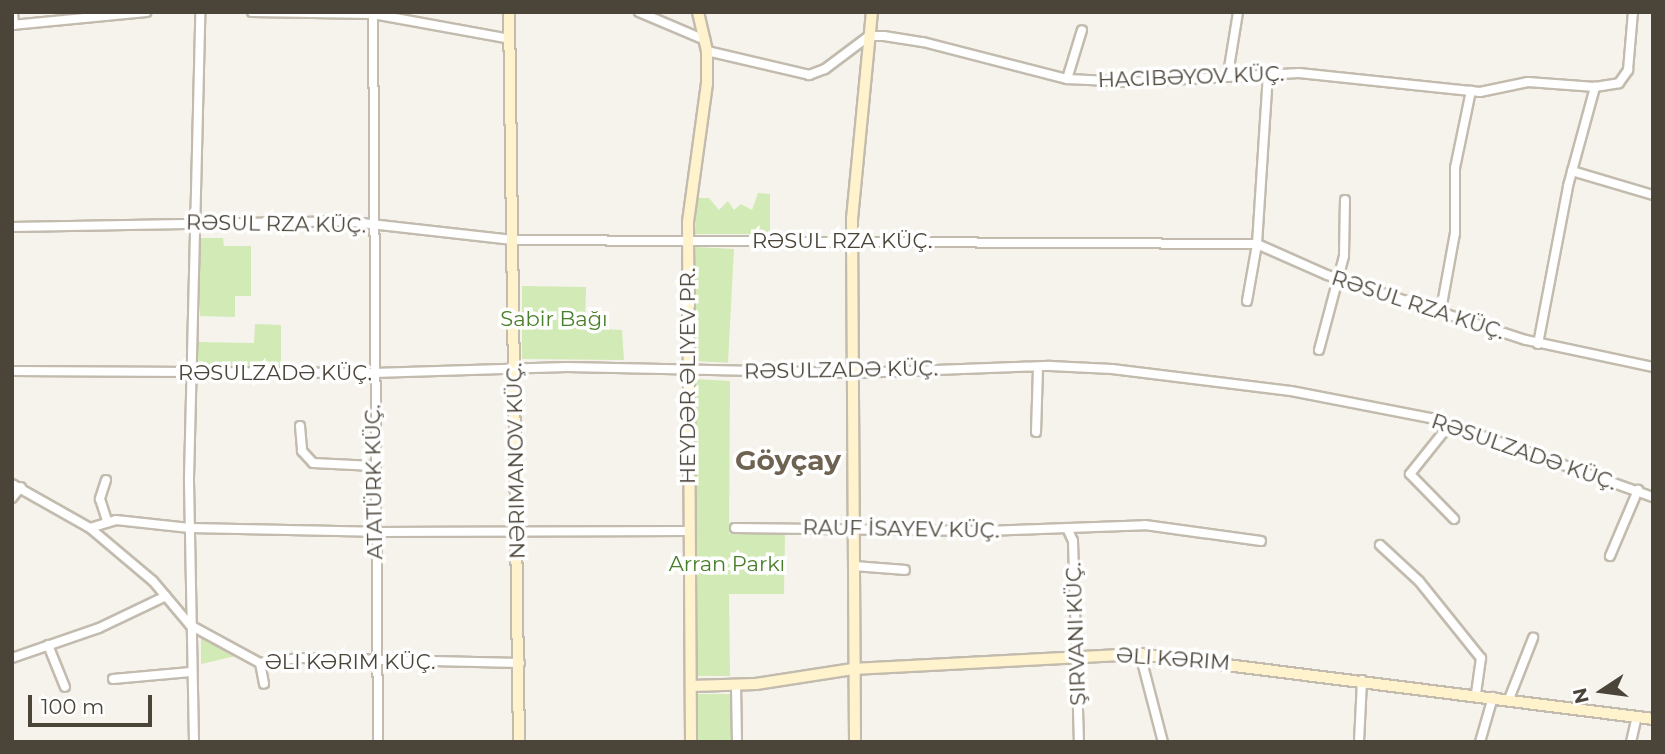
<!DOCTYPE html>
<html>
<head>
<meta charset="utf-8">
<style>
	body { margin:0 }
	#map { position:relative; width:1665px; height:754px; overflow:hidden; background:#f6f3ec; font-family:Montserrat,sans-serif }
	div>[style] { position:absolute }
	.green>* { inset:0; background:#d2eab5; transform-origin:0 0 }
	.roads { filter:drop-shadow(2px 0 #c2bbae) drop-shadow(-2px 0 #c2bbae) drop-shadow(0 2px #c2bbae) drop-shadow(0 -2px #c2bbae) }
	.street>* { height:8px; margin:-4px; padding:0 4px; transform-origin:4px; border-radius:4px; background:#fff }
	.secondary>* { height:10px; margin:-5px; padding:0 5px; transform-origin:5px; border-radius:5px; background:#fff3cd }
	span { translate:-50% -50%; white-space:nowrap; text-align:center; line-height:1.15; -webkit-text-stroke:7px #fff; paint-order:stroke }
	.street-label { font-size:21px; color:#4b4439 }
	.park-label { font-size:21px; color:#4a7f2a }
	.district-label { font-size:28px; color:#6e6250; font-weight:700 }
	.frame { position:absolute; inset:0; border:14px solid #4b4439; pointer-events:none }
	.north { position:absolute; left:1567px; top:656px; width:70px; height:70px; -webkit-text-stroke:5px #fff; paint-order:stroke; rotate:257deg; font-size:19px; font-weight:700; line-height:28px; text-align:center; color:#4b4439 }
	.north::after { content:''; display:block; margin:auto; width:24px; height:32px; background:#4b4439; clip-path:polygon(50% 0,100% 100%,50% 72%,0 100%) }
	.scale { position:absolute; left:28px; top:695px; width:124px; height:32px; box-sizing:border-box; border:4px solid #4b4439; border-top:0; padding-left:9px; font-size:21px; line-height:24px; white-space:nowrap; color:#4b4439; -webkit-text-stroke:5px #fff; paint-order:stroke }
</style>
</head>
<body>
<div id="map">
	<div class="green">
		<i style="clip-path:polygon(758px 193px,770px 194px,770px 234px,695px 234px,697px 198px,709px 198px,719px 210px,728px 201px,734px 210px,741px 204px,752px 210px)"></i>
		<i style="clip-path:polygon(200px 238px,223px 238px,224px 246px,251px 246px,251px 296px,235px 296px,235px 317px,200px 316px)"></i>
		<i style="left:696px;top:247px;width:38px;height:114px;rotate:3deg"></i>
		<i style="clip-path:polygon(522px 286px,586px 287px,585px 328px,622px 330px,624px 360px,522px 359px)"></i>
		<i style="clip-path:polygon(255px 324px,281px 325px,281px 370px,197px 370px,197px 342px,254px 343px)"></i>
		<i style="clip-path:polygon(695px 379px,730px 381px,729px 534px,785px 534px,784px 594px,729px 594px,730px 676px,698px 676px)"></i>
		<i style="clip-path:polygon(201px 637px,236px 656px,201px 664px)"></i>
		<i style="left:696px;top:694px;width:35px;height:48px"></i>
	</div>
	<div class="roads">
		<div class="street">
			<i style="left:13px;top:12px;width:13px;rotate:86deg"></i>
			<i style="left:252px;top:12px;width:121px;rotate:0.9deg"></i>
			<i style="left:373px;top:14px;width:139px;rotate:10.3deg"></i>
			<i style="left:373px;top:12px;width:730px;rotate:89.61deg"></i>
			<i style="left:639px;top:12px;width:72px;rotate:23deg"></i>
			<i style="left:12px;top:25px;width:135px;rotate:-5.5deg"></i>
			<i style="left:707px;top:51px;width:105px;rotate:13.2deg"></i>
			<i style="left:809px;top:75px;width:17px;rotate:-21deg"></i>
			<i style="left:825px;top:69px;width:55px;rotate:-36.9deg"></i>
			<i style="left:869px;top:36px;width:15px"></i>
			<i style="left:884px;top:36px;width:39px;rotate:9deg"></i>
			<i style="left:923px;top:42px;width:149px;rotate:14.4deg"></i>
			<i style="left:1067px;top:79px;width:65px;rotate:2.6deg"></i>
			<i style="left:1132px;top:82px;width:167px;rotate:-3.1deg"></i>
			<i style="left:1299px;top:73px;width:182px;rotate:6deg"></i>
			<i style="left:1480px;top:92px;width:49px;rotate:-11.8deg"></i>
			<i style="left:1528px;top:82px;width:67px;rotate:4.3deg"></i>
			<i style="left:1595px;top:87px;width:24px;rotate:-9deg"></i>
			<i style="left:1619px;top:83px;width:16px;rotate:-55deg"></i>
			<i style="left:1628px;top:70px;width:58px;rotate:-85.1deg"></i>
			<i style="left:1228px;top:74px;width:63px;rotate:-80.8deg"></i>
			<i style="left:1067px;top:79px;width:51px;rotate:-73deg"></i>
			<i style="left:1572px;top:171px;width:84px;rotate:16.5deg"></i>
			<i style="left:12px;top:227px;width:332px;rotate:-1deg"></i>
			<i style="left:344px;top:221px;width:170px;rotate:6.4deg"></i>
			<i style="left:513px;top:240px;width:744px;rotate:0.31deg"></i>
			<i style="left:1257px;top:244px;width:77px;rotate:23.9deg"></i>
			<i style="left:1327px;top:275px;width:209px;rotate:18.1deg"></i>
			<i style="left:1526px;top:340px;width:130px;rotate:12deg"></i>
			<i style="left:1247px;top:301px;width:58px;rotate:-80deg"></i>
			<i style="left:1257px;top:244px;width:172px;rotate:-86.3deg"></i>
			<i style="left:1441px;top:310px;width:78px;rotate:-79.7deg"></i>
			<i style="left:1455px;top:233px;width:65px;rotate:-90deg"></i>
			<i style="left:1455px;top:168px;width:79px;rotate:-78.3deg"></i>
			<i style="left:1538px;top:344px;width:161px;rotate:-79.2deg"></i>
			<i style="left:1568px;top:186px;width:103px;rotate:-74.7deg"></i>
			<i style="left:1319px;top:350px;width:97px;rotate:-75.1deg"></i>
			<i style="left:1344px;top:256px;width:56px;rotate:-89deg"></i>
			<i style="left:12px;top:371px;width:361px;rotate:0.3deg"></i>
			<i style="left:373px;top:373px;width:194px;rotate:-1.8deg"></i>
			<i style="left:567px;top:367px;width:288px;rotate:1.2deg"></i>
			<i style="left:855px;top:373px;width:195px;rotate:-2.1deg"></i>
			<i style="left:1050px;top:366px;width:62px;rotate:2.8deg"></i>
			<i style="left:1112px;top:369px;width:180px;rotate:7deg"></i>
			<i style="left:1291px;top:391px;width:147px;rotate:11deg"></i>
			<i style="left:1435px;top:419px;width:232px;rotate:19.7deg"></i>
			<i style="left:1450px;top:424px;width:64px;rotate:128.7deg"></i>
			<i style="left:1410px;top:474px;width:63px;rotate:45.6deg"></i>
			<i style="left:300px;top:426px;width:25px;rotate:85deg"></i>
			<i style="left:302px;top:451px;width:16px;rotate:47deg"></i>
			<i style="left:313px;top:463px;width:61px;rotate:2.8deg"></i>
			<i style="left:1036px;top:432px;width:65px;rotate:-88.2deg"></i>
			<i style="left:106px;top:480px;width:20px;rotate:108deg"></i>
			<i style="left:100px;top:499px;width:23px;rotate:72deg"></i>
			<i style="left:12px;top:484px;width:90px;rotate:29.4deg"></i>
			<i style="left:90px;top:528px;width:82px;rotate:40.1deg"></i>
			<i style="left:153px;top:581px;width:57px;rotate:49.9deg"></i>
			<i style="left:190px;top:625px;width:80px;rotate:28.5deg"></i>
			<i style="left:260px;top:663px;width:40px;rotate:-7.1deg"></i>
			<i style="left:300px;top:658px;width:220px;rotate:1.3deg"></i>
			<i style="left:12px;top:498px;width:14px;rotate:-51deg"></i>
			<i style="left:90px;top:528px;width:27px;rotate:-17deg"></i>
			<i style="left:116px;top:520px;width:74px;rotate:6.2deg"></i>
			<i style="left:190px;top:528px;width:184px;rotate:1.2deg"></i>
			<i style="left:374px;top:532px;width:315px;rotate:-0.2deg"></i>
			<i style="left:735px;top:528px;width:250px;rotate:0.7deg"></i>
			<i style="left:985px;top:531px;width:160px;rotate:-2.1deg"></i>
			<i style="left:1145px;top:525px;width:117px;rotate:7.9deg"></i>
			<i style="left:1067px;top:528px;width:14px;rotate:65deg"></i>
			<i style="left:1073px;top:541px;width:201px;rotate:88.3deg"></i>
			<i style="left:1380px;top:545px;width:53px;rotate:42.7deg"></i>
			<i style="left:1419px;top:581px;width:99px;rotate:51.2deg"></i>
			<i style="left:1481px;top:658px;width:37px;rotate:98deg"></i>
			<i style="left:1610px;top:556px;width:72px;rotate:-67deg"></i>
			<i style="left:855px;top:566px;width:50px;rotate:4.6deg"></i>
			<i style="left:48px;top:645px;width:45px;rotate:68deg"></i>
			<i style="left:1140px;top:654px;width:91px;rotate:75.4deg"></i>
			<i style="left:12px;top:658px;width:92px;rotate:-19deg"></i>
			<i style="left:99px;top:628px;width:74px;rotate:-25.5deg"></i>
			<i style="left:260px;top:663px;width:21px;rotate:79deg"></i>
			<i style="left:113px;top:679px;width:78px;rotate:-5.1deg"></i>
			<i style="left:736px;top:685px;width:57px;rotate:89deg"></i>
			<i style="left:1509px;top:699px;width:66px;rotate:-68.5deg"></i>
			<i style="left:194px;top:742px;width:264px;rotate:-91.1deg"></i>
			<i style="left:189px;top:478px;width:466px;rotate:-88.6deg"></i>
			<i style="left:1359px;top:742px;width:62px;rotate:-87.2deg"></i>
			<i style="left:1480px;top:742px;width:47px;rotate:-73.9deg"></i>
			<i style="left:1631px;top:742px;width:26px;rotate:-77deg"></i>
		</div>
		<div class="secondary">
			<i style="left:509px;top:12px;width:730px;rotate:89.22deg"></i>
			<i style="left:691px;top:686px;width:65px;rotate:-1.8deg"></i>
			<i style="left:756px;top:684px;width:98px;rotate:-8.8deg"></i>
			<i style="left:853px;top:669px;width:287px;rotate:-3deg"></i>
			<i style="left:1140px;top:654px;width:517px;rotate:7.22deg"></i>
			<i style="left:691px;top:742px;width:520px;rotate:-90.33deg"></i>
			<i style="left:688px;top:222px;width:139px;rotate:-82.2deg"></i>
			<i style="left:707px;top:84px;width:33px;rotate:-90deg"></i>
			<i style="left:707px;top:51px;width:40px;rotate:-103deg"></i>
			<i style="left:855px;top:742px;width:523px;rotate:-90.33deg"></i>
			<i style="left:852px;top:219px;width:208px;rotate:-84.5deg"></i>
		</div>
	</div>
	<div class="street-label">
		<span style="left:1191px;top:77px;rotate:-2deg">HACIBƏYOV KÜÇ.</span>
		<span style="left:276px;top:224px;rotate:1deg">RƏSUL RZA KÜÇ.</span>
		<span style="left:842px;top:241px">RƏSUL RZA KÜÇ.</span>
		<span style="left:1418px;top:305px;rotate:18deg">RƏSUL RZA KÜÇ.</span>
		<span style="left:841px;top:370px;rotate:-1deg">RƏSULZADƏ KÜÇ.</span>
		<span style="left:275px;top:373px">RƏSULZADƏ KÜÇ.</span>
		<span style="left:688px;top:376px;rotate:-90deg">HEYDƏR ƏLIYEV PR.</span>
		<span style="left:1524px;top:452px;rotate:19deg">RƏSULZADƏ KÜÇ.</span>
		<span style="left:516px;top:461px;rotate:-91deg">NƏRIMANOV KÜÇ.</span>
		<span style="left:374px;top:482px;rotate:-91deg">ATATÜRK KÜÇ.</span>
		<span style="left:901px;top:529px;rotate:1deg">RAUF İSAYEV KÜÇ.</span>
		<span style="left:1076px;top:634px;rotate:-92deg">ŞIRVANI KÜÇ.</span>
		<span style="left:1173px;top:659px;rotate:4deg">ƏLI KƏRIM</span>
		<span style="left:350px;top:662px">ƏLI KƏRIM KÜÇ.</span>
	</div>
	<div class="park-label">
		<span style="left:554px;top:319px">Sabir Bağı</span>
		<span style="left:727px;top:564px">Arran Parkı</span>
	</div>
	<div class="district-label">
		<span style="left:788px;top:460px">Göyçay</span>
	</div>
	<div class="frame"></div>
	<div class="north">N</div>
	<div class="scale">100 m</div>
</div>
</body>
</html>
